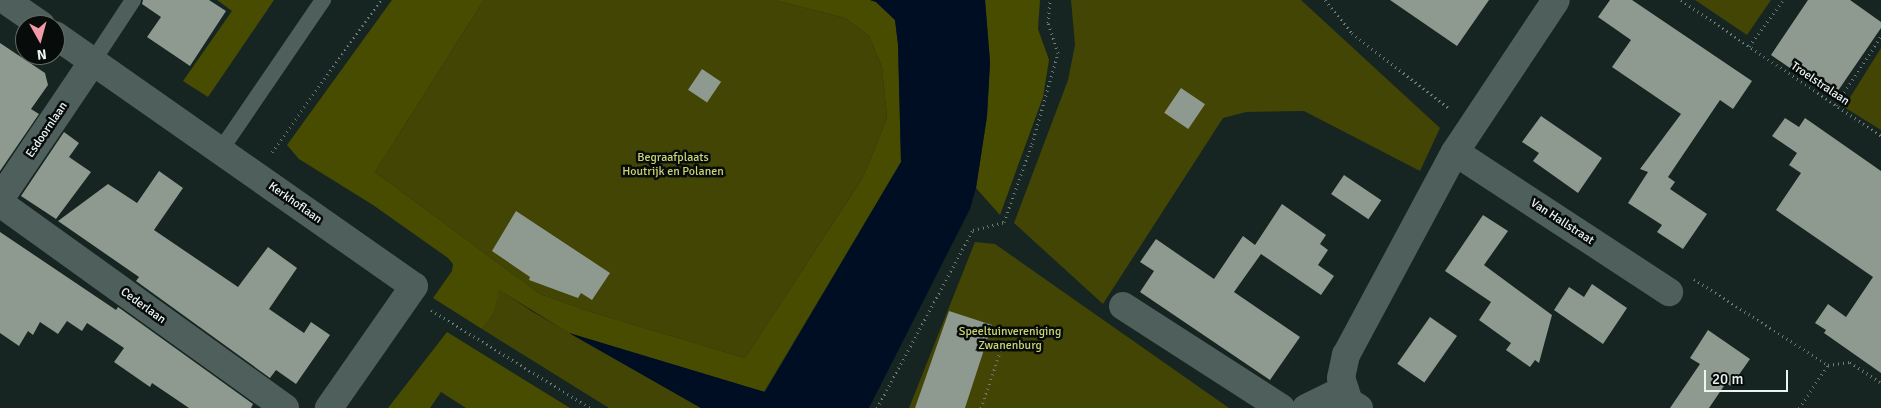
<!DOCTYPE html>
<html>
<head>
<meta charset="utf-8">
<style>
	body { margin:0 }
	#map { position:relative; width:1881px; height:408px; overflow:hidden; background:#162522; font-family:Signika,sans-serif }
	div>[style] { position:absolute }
	.green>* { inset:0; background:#424503 }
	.forest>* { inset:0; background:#484c00 }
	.water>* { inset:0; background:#000e24 }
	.building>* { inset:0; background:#8e9a8f; transform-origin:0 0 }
	.path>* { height:3px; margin-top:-1.5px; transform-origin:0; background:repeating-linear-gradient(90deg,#6e7b79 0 1px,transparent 0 5px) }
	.lane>* { height:16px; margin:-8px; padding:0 8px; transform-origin:8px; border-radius:8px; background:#4f5f5c }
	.street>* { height:28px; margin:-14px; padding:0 14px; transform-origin:14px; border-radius:14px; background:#4f5f5c }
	span { translate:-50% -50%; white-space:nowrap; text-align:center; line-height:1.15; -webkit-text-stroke:5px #070c0b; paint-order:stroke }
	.street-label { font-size:12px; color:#eaf4f2 }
	.park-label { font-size:12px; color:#ccd373 }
	.north { position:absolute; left:15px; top:15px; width:50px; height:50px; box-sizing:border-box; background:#070c0b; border:1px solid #626967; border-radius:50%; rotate:173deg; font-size:14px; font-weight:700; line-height:20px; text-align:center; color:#eaf4f2 }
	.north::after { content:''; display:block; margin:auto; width:18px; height:22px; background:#f39aa9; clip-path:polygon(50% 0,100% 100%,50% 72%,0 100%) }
	.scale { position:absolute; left:1704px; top:370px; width:84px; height:22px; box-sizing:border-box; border:2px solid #eaf4f2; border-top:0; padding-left:6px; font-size:15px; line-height:18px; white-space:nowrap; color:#eaf4f2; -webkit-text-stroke:4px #070c0b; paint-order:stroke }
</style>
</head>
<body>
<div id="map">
	<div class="green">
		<i style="clip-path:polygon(484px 0,774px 0,845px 18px,869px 36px,882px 67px,887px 118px,863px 177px,745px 358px,591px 312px,540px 294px,375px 172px)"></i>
		<i style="clip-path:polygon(1071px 0,1301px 0,1440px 128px,1420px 171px,1304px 111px,1246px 112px,1223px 118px,1103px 304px,1014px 223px,1068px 80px,1075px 45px)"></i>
		<i style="clip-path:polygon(1695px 0,1771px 0,1747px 35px)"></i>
		<i style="clip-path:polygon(1881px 48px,1881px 130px,1844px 107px)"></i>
		<i style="clip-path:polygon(975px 242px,995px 244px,1229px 408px,909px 408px)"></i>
		<i style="clip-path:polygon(498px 289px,533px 312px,701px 408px,609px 408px,482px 329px,494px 313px)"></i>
	</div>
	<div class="forest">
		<i style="clip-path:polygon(217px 0,274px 0,208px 97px,183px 81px,232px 11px)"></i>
		<i style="clip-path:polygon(392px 0,484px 0,375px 172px,540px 294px,591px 312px,745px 358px,863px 177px,887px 118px,882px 67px,869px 36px,845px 18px,774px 0,870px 0,876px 2px,895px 20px,898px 44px,901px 162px,764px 392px,569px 333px,499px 290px,494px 313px,482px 329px,433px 298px,452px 271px,453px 264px,448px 258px,373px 205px,299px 159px,287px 145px)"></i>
		<i style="clip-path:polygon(985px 0,1040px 0,1038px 29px,1049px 60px,1043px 97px,1000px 215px,976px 188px,987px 116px,990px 62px)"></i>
		<i style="clip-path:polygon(447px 332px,570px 408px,466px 408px,441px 392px,430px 408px,388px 408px)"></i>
	</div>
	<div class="water">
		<i style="clip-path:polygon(870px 0,985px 0,990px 62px,987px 116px,976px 188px,970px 209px,869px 408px,701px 408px,569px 333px,765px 392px,901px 162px,898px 44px,895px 20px,876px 2px)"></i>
	</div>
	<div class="building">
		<i style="clip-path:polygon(143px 0,209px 0,226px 11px,190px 66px,147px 37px,161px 17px,142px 4px)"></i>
		<i style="clip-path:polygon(1390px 0,1489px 0,1457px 46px)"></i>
		<i style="clip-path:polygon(1610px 0,1632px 0,1752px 81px,1733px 109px,1720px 100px,1668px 177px,1675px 182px,1670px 189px,1707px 214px,1683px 249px,1657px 232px,1662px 225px,1628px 203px,1648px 172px,1640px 169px,1681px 114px,1612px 67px,1631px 40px,1598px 17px)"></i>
		<i style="clip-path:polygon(1808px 0,1850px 0,1881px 22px,1881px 28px,1833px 98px,1771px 55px)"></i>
		<i style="clip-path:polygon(0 43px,45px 73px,48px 85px,31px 109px,39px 114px,0 171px)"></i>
		<i style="left:702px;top:69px;width:23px;height:25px;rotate:34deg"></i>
		<i style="left:1181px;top:88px;width:29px;height:30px;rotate:34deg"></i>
		<i style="clip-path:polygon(1541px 116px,1602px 158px,1578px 193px,1533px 161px,1539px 153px,1522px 142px)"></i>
		<i style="clip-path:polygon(1785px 118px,1799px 127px,1805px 118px,1881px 171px,1881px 373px,1824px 333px,1826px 330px,1815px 323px,1828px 304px,1846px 317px,1873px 277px,1776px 210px,1801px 173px,1789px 165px,1797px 153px,1772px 136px)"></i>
		<i style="clip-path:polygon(64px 132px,79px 143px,69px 157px,91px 172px,56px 219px,21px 196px)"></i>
		<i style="clip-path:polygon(159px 171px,183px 188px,154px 230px,238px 287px,268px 247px,297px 268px,269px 309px,304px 333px,311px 322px,330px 335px,296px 384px,276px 370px,270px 378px,136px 281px,139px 277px,58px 221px,108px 184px,137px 203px)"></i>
		<i style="left:1344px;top:175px;width:45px;height:23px;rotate:34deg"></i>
		<i style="clip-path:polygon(1282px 204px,1326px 235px,1320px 244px,1328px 250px,1318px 265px,1334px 276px,1321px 295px,1261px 254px,1234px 292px,1300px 337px,1270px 380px,1140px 292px,1154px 271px,1140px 262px,1156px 239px,1214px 279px,1243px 236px,1255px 245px)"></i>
		<i style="clip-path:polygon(516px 211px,610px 273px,592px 300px,581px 293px,578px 298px,529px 280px,530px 277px,492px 251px)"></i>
		<i style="clip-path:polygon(1483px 215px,1508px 231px,1484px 265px,1552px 315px,1539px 363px,1535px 360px,1530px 367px,1506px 350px,1511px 343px,1479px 320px,1491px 302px,1445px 271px)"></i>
		<i style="clip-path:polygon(0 232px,116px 310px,118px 307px,253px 404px,251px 408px,189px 408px,152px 383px,150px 387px,114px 362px,124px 348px,87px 323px,82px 331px,67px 321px,58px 334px,40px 322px,33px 335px,28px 331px,19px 346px,0 333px)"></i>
		<i style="clip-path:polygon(1592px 284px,1627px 308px,1603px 344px,1554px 310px,1569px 287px,1584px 297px)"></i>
		<i style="clip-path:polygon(949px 311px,992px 325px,965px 408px,915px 408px)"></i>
		<i style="left:1430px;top:317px;width:33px;height:57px;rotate:35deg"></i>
		<i style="clip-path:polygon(1708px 330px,1750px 359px,1731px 386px,1726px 383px,1709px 408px,1670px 408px,1700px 364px,1690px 358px)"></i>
	</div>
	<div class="path">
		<i style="left:1325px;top:0;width:43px;rotate:50.7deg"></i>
		<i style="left:1352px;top:33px;width:124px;rotate:37.8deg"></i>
		<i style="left:1681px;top:0;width:242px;rotate:34.2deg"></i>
		<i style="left:1749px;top:46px;width:57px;rotate:-53.5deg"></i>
		<i style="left:1836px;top:105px;width:82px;rotate:-56.9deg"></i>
		<i style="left:272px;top:152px;width:187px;rotate:-54.4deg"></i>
		<i style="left:1694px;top:279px;width:159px;rotate:32.7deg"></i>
		<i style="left:1828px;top:365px;width:22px;rotate:-8deg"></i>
		<i style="left:1850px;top:362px;width:37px;rotate:34deg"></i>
		<i style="left:431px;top:310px;width:187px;rotate:31.6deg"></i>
		<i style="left:877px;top:408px;width:202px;rotate:-61.7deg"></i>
		<i style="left:973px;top:230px;width:32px;rotate:-14deg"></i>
		<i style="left:1004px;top:222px;width:83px;rotate:-70.3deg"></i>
		<i style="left:1032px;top:144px;width:95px;rotate:-74.1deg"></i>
		<i style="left:1058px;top:53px;width:32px;rotate:-108deg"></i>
		<i style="left:1048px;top:23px;width:23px;rotate:-85deg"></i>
		<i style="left:981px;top:408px;width:71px;rotate:-71.1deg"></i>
		<i style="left:1799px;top:408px;width:52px;rotate:-56deg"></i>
	</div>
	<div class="lane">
		<i style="left:93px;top:61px;width:73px;rotate:-56.7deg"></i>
		<i style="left:220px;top:151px;width:183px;rotate:-55.7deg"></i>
	</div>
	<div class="street">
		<i style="left:5px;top:0;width:44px;rotate:34.8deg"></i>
		<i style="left:55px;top:35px;width:438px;rotate:35deg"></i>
		<i style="left:414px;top:286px;width:149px;rotate:124.9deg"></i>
		<i style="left:1455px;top:152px;width:256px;rotate:33.2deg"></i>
		<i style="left:0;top:199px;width:166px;rotate:-56deg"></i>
		<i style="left:0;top:203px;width:351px;rotate:35.7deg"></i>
		<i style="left:1123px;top:306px;width:188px;rotate:32.8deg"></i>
		<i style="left:1306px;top:408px;width:43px;rotate:-26deg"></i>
		<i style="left:1359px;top:408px;width:12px;rotate:-149deg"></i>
		<i style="left:1349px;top:402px;width:25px;rotate:-108deg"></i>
		<i style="left:1341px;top:378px;width:24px;rotate:-78deg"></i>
		<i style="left:1346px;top:355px;width:230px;rotate:-61.8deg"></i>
		<i style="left:1455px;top:152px;width:182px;rotate:-56.4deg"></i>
	</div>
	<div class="street-label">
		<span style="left:1820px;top:84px;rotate:34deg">Troelstralaan</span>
		<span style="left:47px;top:130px;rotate:-56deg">Esdoornlaan</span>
		<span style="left:295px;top:203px;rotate:35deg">Kerkhoflaan</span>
		<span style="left:1562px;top:222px;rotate:33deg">Van Hallstraat</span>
		<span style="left:143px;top:306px;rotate:36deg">Cederlaan</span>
	</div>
	<div class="park-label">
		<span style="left:673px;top:165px">Begraafplaats<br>Houtrijk en Polanen</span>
		<span style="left:1010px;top:339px">Speeltuinvereniging<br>Zwanenburg</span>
	</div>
	<div class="north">N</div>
	<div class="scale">20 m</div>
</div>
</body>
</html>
